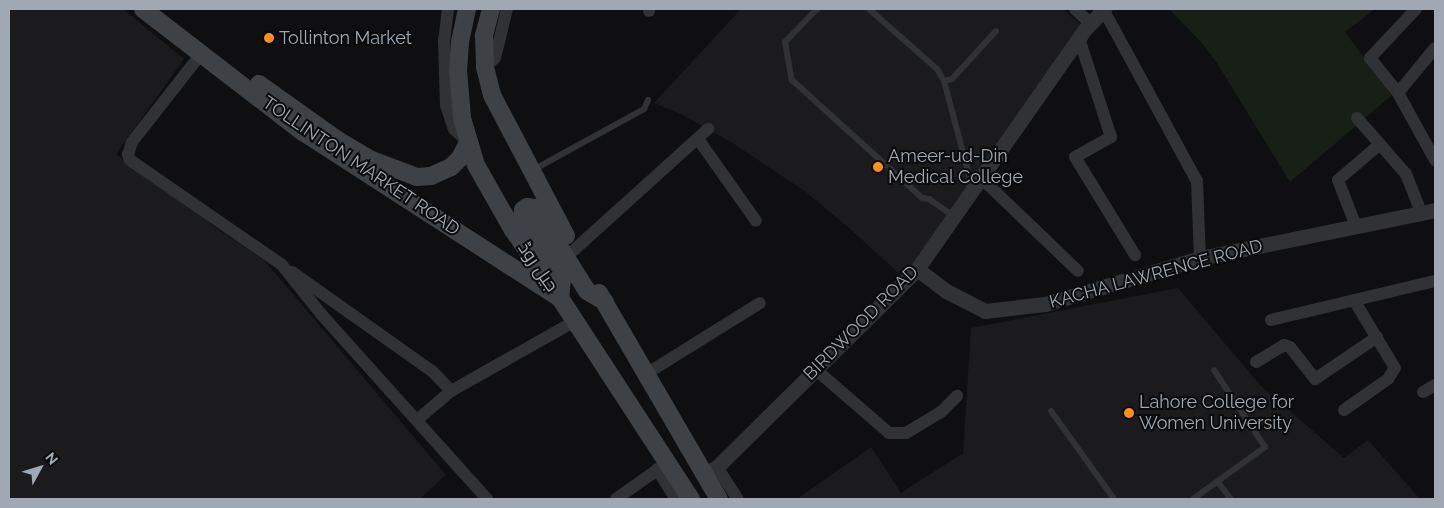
<!DOCTYPE html>
<html>
<head>
<meta charset="utf-8">
<style>
	body { margin:0 }
	#map { position:relative; width:1444px; height:508px; overflow:hidden; background:#0f0f11; font-family:Raleway,Cairo,sans-serif }
	div>[style] { position:absolute }
	.built>* { inset:0; background:#1b1b1e }
	.green>* { inset:0; background:#171f17 }
	.service>* { height:6px; margin:-3px; padding:0 3px; transform-origin:3px; border-radius:3px; background:#303236 }
	.minor>* { height:12px; margin:-6px; padding:0 6px; transform-origin:6px; border-radius:6px; background:#303236 }
	.tertiary>* { height:15px; margin:-7.5px; padding:0 7.5px; transform-origin:7.5px; border-radius:7.5px; background:#303236 }
	.secondary>* { height:18px; margin:-9px; padding:0 9px; transform-origin:9px; border-radius:9px; background:#3e4146 }
	.dots>* { width:14px; height:14px; translate:-50% -50%; box-sizing:border-box; border:2px solid #0a0a0c; border-radius:50% }
	span { translate:-50% -50%; white-space:nowrap; text-align:center; line-height:1.15; -webkit-text-stroke:4px #0a0a0c; paint-order:stroke }
	.poi-label { font-size:18px; color:#9fa8b3 }
	.left { translate:0 -50%; text-align:left }
	.street-label { font-size:18px; color:#9fa8b3 }
	.frame { position:absolute; inset:0; border:10px solid #9fa8b3; pointer-events:none }
	.north { position:absolute; left:15px; top:443px; width:50px; height:50px; -webkit-text-stroke:4px #0a0a0c; paint-order:stroke; rotate:51deg; font-size:14px; font-weight:700; line-height:20px; text-align:center; color:#9fa8b3 }
	.north::after { content:''; display:block; margin:auto; width:18px; height:22px; background:#9fa8b3; clip-path:polygon(50% 0,100% 100%,50% 72%,0 100%) }
</style>
</head>
<body>
<div id="map">
	<div class="built">
		<i style="clip-path:polygon(9px 9px,123px 9px,184px 59px,116px 154px,202px 213px,210px 224px,263px 259px,275px 273px,446px 475px,420px 499px,9px 499px)"></i>
		<i style="clip-path:polygon(741px 9px,1063px 9px,1085px 29px,906px 280px,848px 227px,806px 192px,731px 142px,679px 113px,654px 103px)"></i>
		<i style="clip-path:polygon(1178px 288px,1261px 386px,1344px 458px,1368px 440px,1420px 499px,797px 499px,871px 447px,901px 493px,963px 453px,971px 328px)"></i>
	</div>
	<div class="green">
		<i style="clip-path:polygon(1169px 9px,1375px 9px,1345px 32px,1392px 95px,1290px 182px,1217px 63px,1202px 43px)"></i>
	</div>
	<div class="service">
		<i style="left:817px;top:9px;width:46px;rotate:134.1deg"></i>
		<i style="left:785px;top:42px;width:39px;rotate:80deg"></i>
		<i style="left:792px;top:80px;width:176px;rotate:42.2deg"></i>
		<i style="left:922px;top:198px;width:7px;rotate:8deg"></i>
		<i style="left:929px;top:199px;width:29px;rotate:35deg"></i>
		<i style="left:869px;top:9px;width:91px;rotate:41.4deg"></i>
		<i style="left:937px;top:69px;width:14px;rotate:60deg"></i>
		<i style="left:944px;top:81px;width:109px;rotate:75.1deg"></i>
		<i style="left:944px;top:81px;width:8px;rotate:-14deg"></i>
		<i style="left:952px;top:79px;width:65px;rotate:-47.5deg"></i>
		<i style="left:533px;top:170px;width:127px;rotate:-28.8deg"></i>
		<i style="left:644px;top:109px;width:10px;rotate:-66deg"></i>
		<i style="left:1051px;top:411px;width:108px;rotate:54.4deg"></i>
		<i style="left:1218px;top:482px;width:21px;rotate:53deg"></i>
		<i style="left:1193px;top:499px;width:89px;rotate:-35.8deg"></i>
		<i style="left:1265px;top:447px;width:92px;rotate:-123.5deg"></i>
	</div>
	<div class="minor">
		<i style="left:448px;top:9px;width:32px;rotate:97deg"></i>
		<i style="left:444px;top:41px;width:64px;rotate:88.2deg"></i>
		<i style="left:446px;top:105px;width:25px;rotate:72deg"></i>
		<i style="left:454px;top:129px;width:19px;rotate:43deg"></i>
		<i style="left:1075px;top:9px;width:22px;rotate:43deg"></i>
		<i style="left:1416px;top:9px;width:67px;rotate:133.2deg"></i>
		<i style="left:1370px;top:58px;width:45px;rotate:51.3deg"></i>
		<i style="left:1398px;top:93px;width:77px;rotate:61.1deg"></i>
		<i style="left:649px;top:11px;width:2px;rotate:-90deg"></i>
		<i style="left:1101px;top:12px;width:9px;rotate:41deg"></i>
		<i style="left:1108px;top:18px;width:186px;rotate:61.4deg"></i>
		<i style="left:1197px;top:181px;width:77px;rotate:87.8deg"></i>
		<i style="left:1079px;top:38px;width:104px;rotate:72.1deg"></i>
		<i style="left:1111px;top:137px;width:41px;rotate:150.9deg"></i>
		<i style="left:1075px;top:157px;width:115px;rotate:58.5deg"></i>
		<i style="left:201px;top:54px;width:112px;rotate:128.1deg"></i>
		<i style="left:132px;top:142px;width:13px;rotate:108deg"></i>
		<i style="left:128px;top:154px;width:6px;rotate:72deg"></i>
		<i style="left:130px;top:160px;width:185px;rotate:34.6deg"></i>
		<i style="left:282px;top:265px;width:63px;rotate:51.5deg"></i>
		<i style="left:321px;top:314px;width:249px;rotate:48.1deg"></i>
		<i style="left:485px;top:67px;width:13px;rotate:-42deg"></i>
		<i style="left:495px;top:58px;width:50px;rotate:-76.2deg"></i>
		<i style="left:1398px;top:93px;width:58px;rotate:-50.6deg"></i>
		<i style="left:1357px;top:118px;width:74px;rotate:48.8deg"></i>
		<i style="left:1406px;top:174px;width:41px;rotate:68.5deg"></i>
		<i style="left:698px;top:139px;width:100px;rotate:54.7deg"></i>
		<i style="left:981px;top:178px;width:134px;rotate:43.8deg"></i>
		<i style="left:1356px;top:226px;width:49px;rotate:-111.4deg"></i>
		<i style="left:1338px;top:180px;width:55px;rotate:-40.6deg"></i>
		<i style="left:574px;top:250px;width:181px;rotate:-42.1deg"></i>
		<i style="left:292px;top:272px;width:171px;rotate:35.3deg"></i>
		<i style="left:432px;top:371px;width:28px;rotate:46deg"></i>
		<i style="left:1271px;top:320px;width:169px;rotate:-13.4deg"></i>
		<i style="left:1256px;top:362px;width:33px;rotate:-31deg"></i>
		<i style="left:1284px;top:345px;width:6px;rotate:18deg"></i>
		<i style="left:1290px;top:347px;width:41px;rotate:52deg"></i>
		<i style="left:1315px;top:379px;width:75px;rotate:-34.1deg"></i>
		<i style="left:814px;top:368px;width:99px;rotate:40.9deg"></i>
		<i style="left:889px;top:433px;width:17px"></i>
		<i style="left:906px;top:433px;width:41px;rotate:-31deg"></i>
		<i style="left:941px;top:412px;width:23px;rotate:-45deg"></i>
		<i style="left:646px;top:374px;width:134px;rotate:-31.9deg"></i>
		<i style="left:1423px;top:392px;width:14px;rotate:-30deg"></i>
		<i style="left:1344px;top:410px;width:54px;rotate:-35.2deg"></i>
		<i style="left:1388px;top:379px;width:13px;rotate:-58deg"></i>
		<i style="left:1395px;top:368px;width:79px;rotate:-121.1deg"></i>
		<i style="left:417px;top:420px;width:45px;rotate:-40.5deg"></i>
		<i style="left:451px;top:391px;width:142px;rotate:-29.4deg"></i>
		<i style="left:717px;top:467px;width:38px;rotate:57deg"></i>
		<i style="left:657px;top:469px;width:36px;rotate:58deg"></i>
		<i style="left:616px;top:499px;width:62px;rotate:-35.2deg"></i>
	</div>
	<div class="tertiary">
		<i style="left:917px;top:269px;width:36px;rotate:37deg"></i>
		<i style="left:946px;top:291px;width:44px;rotate:27.1deg"></i>
		<i style="left:985px;top:311px;width:60px;rotate:-6.7deg"></i>
		<i style="left:1045px;top:304px;width:162px;rotate:-16.5deg"></i>
		<i style="left:1200px;top:258px;width:240px;rotate:-11.5deg"></i>
		<i style="left:704px;top:474px;width:15px;rotate:-28deg"></i>
		<i style="left:717px;top:467px;width:281px;rotate:-44.7deg"></i>
		<i style="left:917px;top:269px;width:293px;rotate:-55deg"></i>
		<i style="left:1085px;top:29px;width:28px;rotate:-46deg"></i>
	</div>
	<div class="secondary">
		<i style="left:143px;top:9px;width:202px;rotate:37.6deg"></i>
		<i style="left:303px;top:132px;width:306px;rotate:32.9deg"></i>
		<i style="left:560px;top:298px;width:18px;rotate:-84deg"></i>
		<i style="left:562px;top:280px;width:73px;rotate:-123.3deg"></i>
		<i style="left:522px;top:219px;width:9px;rotate:-84deg"></i>
		<i style="left:523px;top:210px;width:5px;rotate:-37deg"></i>
		<i style="left:527px;top:207px;width:8px;rotate:7deg"></i>
		<i style="left:535px;top:208px;width:98px;rotate:57.9deg"></i>
		<i style="left:587px;top:291px;width:21px;rotate:31deg"></i>
		<i style="left:467px;top:9px;width:34px;rotate:102deg"></i>
		<i style="left:460px;top:42px;width:28px;rotate:94deg"></i>
		<i style="left:458px;top:70px;width:48px;rotate:85.2deg"></i>
		<i style="left:462px;top:118px;width:49px;rotate:73.4deg"></i>
		<i style="left:476px;top:165px;width:75px;rotate:60.4deg"></i>
		<i style="left:513px;top:230px;width:83px;rotate:55.3deg"></i>
		<i style="left:560px;top:298px;width:240px;rotate:56.9deg"></i>
		<i style="left:491px;top:9px;width:28px;rotate:105deg"></i>
		<i style="left:484px;top:36px;width:31px;rotate:88deg"></i>
		<i style="left:485px;top:67px;width:29px;rotate:76deg"></i>
		<i style="left:492px;top:95px;width:159px;rotate:62.3deg"></i>
		<i style="left:259px;top:84px;width:95px;rotate:35.5deg"></i>
		<i style="left:336px;top:139px;width:39px;rotate:31deg"></i>
		<i style="left:369px;top:159px;width:51px;rotate:20.6deg"></i>
		<i style="left:417px;top:177px;width:14px;rotate:-4deg"></i>
		<i style="left:431px;top:176px;width:22px;rotate:-24deg"></i>
		<i style="left:451px;top:167px;width:13px;rotate:-45deg"></i>
		<i style="left:460px;top:158px;width:18px;rotate:-63deg"></i>
		<i style="left:599px;top:293px;width:238px;rotate:59.8deg"></i>
	</div>
	<div class="dots">
		<i style="left:269px;top:38px;background:#ff8f19"></i>
		<i style="left:878px;top:167px;background:#ff8f19"></i>
		<i style="left:1129px;top:413px;background:#ff8f19"></i>
	</div>
	<div class="poi-label">
		<span class="left" style="left:279px;top:38px">Tollinton Market</span>
		<span class="left" style="left:888px;top:167px">Ameer-ud-Din<br>Medical College</span>
		<span class="left" style="left:1139px;top:413px">Lahore College for<br>Women University</span>
	</div>
	<div class="street-label">
		<span style="left:361px;top:166px;rotate:34deg">TOLLINTON MARKET ROAD</span>
		<span style="left:538px;top:267px;rotate:55deg">جیل روڈ</span>
		<span style="left:1156px;top:274px;rotate:-15deg">KACHA LAWRENCE ROAD</span>
		<span style="left:861px;top:323px;rotate:-45deg">BIRDWOOD ROAD</span>
	</div>
	<div class="frame"></div>
	<div class="north">N</div>
</div>
</body>
</html>
